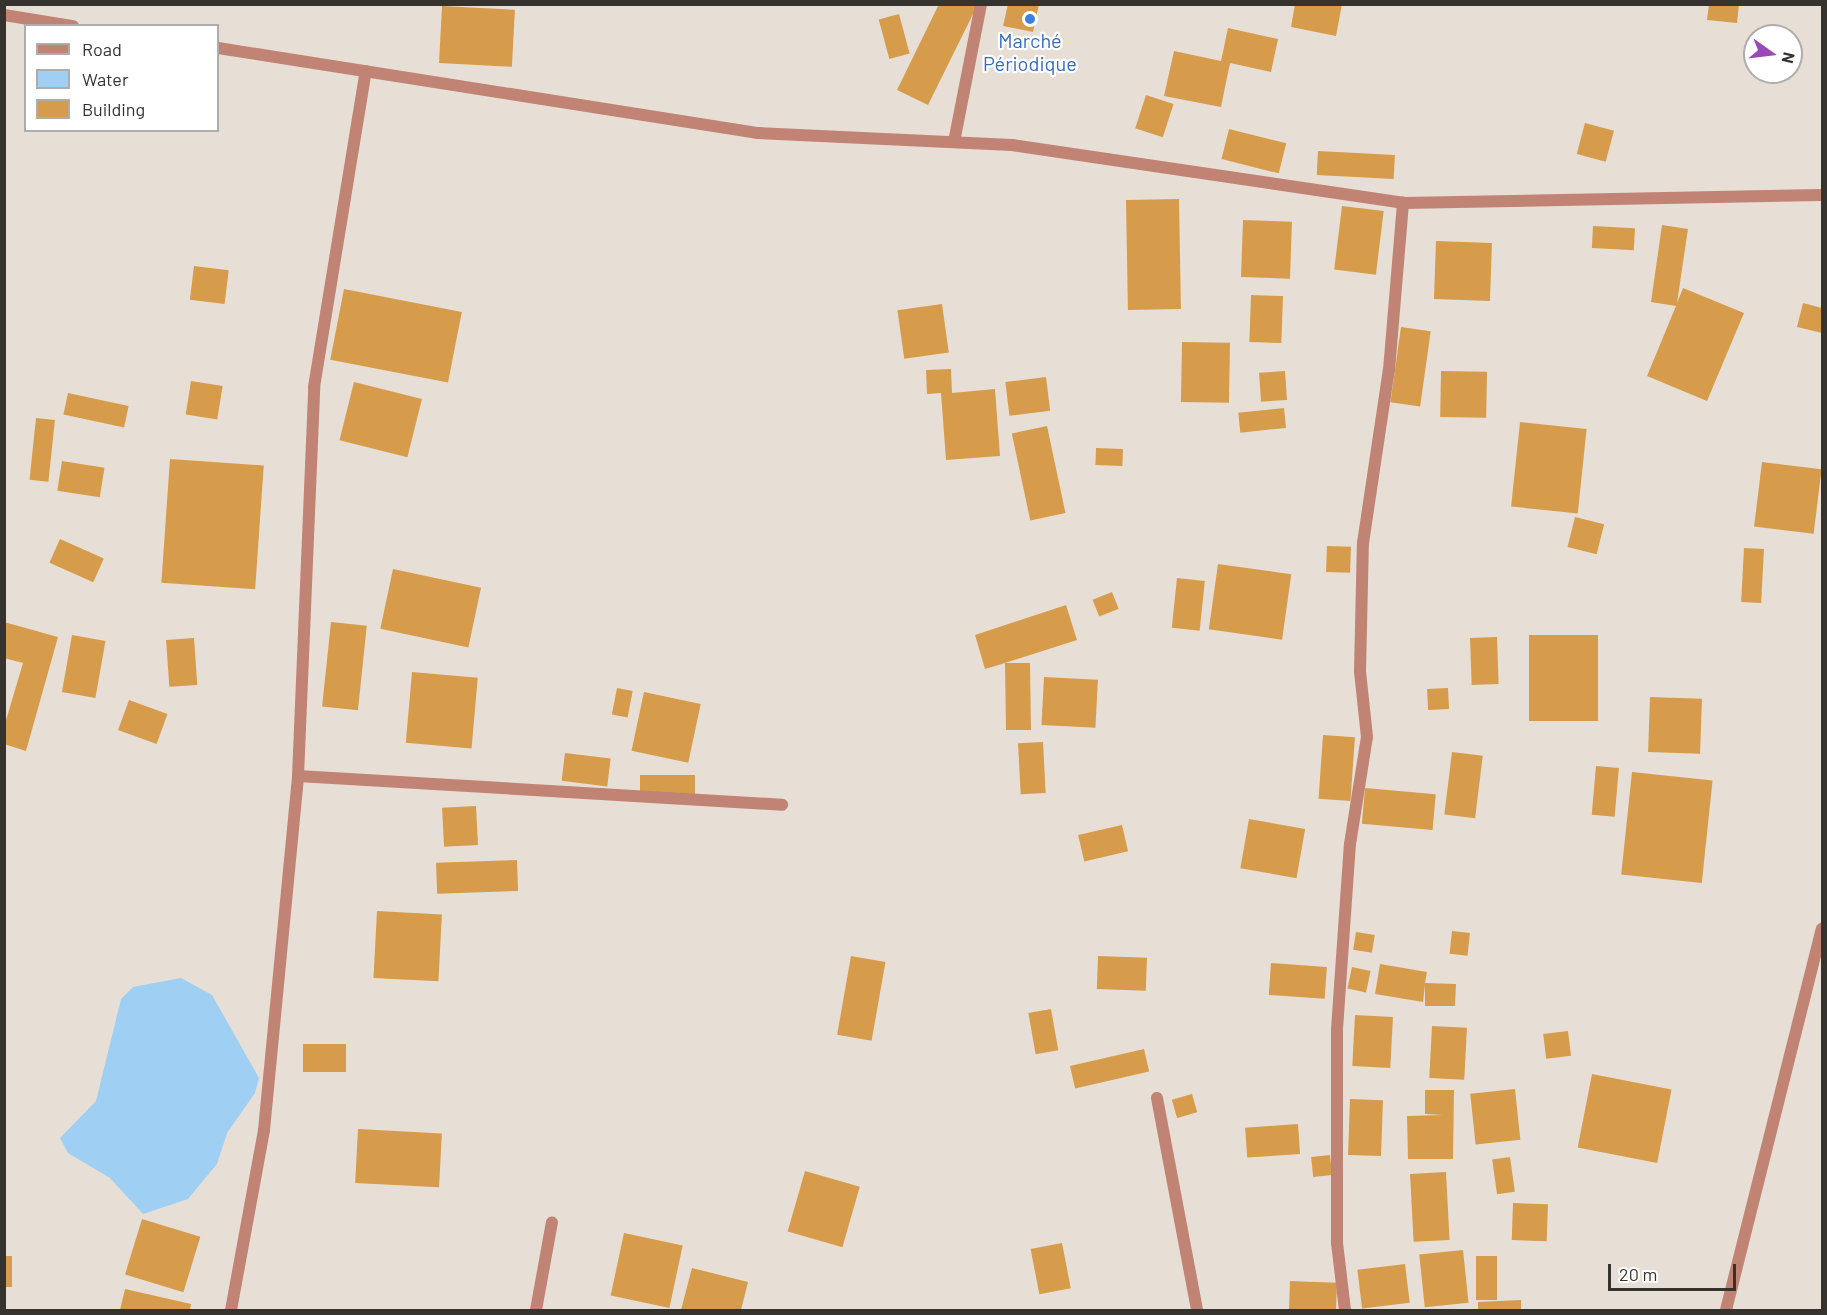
<!DOCTYPE html>
<html>
<head>
<meta charset="utf-8">
<style>
	body { margin:0 }
	#map { position:relative; width:1827px; height:1315px; overflow:hidden; background:#e7dfd5; font-family:Barlow,sans-serif }
	div>[style] { position:absolute }
	.water>* { inset:0; background:#9fcff3 }
	.building>* { inset:0; background:#d79c4b; transform-origin:0 0 }
	.street>* { height:12px; margin:-6px; padding:0 6px; transform-origin:6px; border-radius:6px; background:#c18373 }
	.dots>* { width:16px; height:16px; translate:-50% -50%; box-sizing:border-box; border:3px solid #fff; border-radius:50% }
	span { translate:-50% -50%; white-space:nowrap; text-align:center; line-height:1.15; -webkit-text-stroke:4.5px #fff; paint-order:stroke }
	.shop-label { font-size:20px; color:#366cbe }
	.frame { position:absolute; inset:0; border:6px solid #36332f; pointer-events:none }
	.legend { position:absolute; left:24px; top:24px; width:195px; height:108px; box-sizing:border-box; background:#fff; border:2px solid #afadac; margin:0; padding:8px 10px; list-style:none; font-size:18px; color:#36332f }
	.legend li { display:flex; align-items:center; gap:12px; height:30px }
	.legend b { width:30px; border:2px solid #afadac }
	.north { position:absolute; left:1743px; top:24px; width:60px; height:60px; box-sizing:border-box; background:#fff; border:2px solid #afadac; border-radius:50%; rotate:104deg; font-size:16px; font-weight:700; line-height:24px; text-align:center; color:#36332f }
	.north::after { content:''; display:block; margin:auto; width:21px; height:27px; background:#9c49b8; clip-path:polygon(50% 0,100% 100%,50% 72%,0 100%) }
	.scale { position:absolute; left:1608px; top:1264px; width:128px; height:27px; box-sizing:border-box; border:3px solid #36332f; border-top:0; padding-left:8px; font-size:18px; line-height:21px; white-space:nowrap; color:#36332f; -webkit-text-stroke:4px #fff; paint-order:stroke }
</style>
</head>
<body>
<div id="map">
	<div class="water">
		<i style="clip-path:polygon(181px 978px,212px 995px,259px 1078px,255px 1093px,227px 1133px,217px 1164px,188px 1199px,143px 1214px,110px 1178px,68px 1153px,60px 1138px,96px 1101px,121px 999px,133px 987px)"></i>
	</div>
	<div class="building">
		<i style="clip-path:polygon(939px 4px,978px 4px,928px 105px,897px 90px)"></i>
		<i style="clip-path:polygon(1008px 4px,1039px 4px,1033px 32px,1003px 26px)"></i>
		<i style="clip-path:polygon(1295px 4px,1342px 4px,1336px 36px,1291px 27px)"></i>
		<i style="clip-path:polygon(1709px 4px,1739px 4px,1737px 23px,1707px 20px)"></i>
		<i style="left:442px;top:6px;width:73px;height:57px;rotate:3deg"></i>
		<i style="left:899px;top:14px;width:41px;height:21px;rotate:75deg"></i>
		<i style="clip-path:polygon(1228px 28px,1278px 39px,1271px 72px,1230px 63px,1221px 107px,1164px 96px,1174px 51px,1221px 61px)"></i>
		<i style="left:1146px;top:95px;width:29px;height:35px;rotate:18deg"></i>
		<i style="left:1585px;top:123px;width:30px;height:32px;rotate:15deg"></i>
		<i style="left:1229px;top:129px;width:59px;height:31px;rotate:14deg"></i>
		<i style="left:1318px;top:151px;width:77px;height:24px;rotate:3deg"></i>
		<i style="left:1179px;top:199px;width:110px;height:53px;rotate:89deg"></i>
		<i style="left:1342px;top:206px;width:42px;height:64px;rotate:7deg"></i>
		<i style="left:1243px;top:220px;width:49px;height:57px;rotate:2deg"></i>
		<i style="clip-path:polygon(1662px 225px,1688px 229px,1677px 303px,1683px 288px,1744px 313px,1707px 401px,1647px 376px,1676px 306px,1651px 302px)"></i>
		<i style="left:1593px;top:226px;width:42px;height:22px;rotate:3deg"></i>
		<i style="left:1436px;top:241px;width:56px;height:58px;rotate:2deg"></i>
		<i style="left:194px;top:266px;width:35px;height:34px;rotate:7deg"></i>
		<i style="left:344px;top:289px;width:120px;height:72px;rotate:11deg"></i>
		<i style="left:1251px;top:295px;width:32px;height:47px;rotate:2deg"></i>
		<i style="clip-path:polygon(1803px 303px,1822px 308px,1822px 333px,1797px 327px)"></i>
		<i style="left:942px;top:304px;width:49px;height:45px;rotate:82deg"></i>
		<i style="left:1401px;top:327px;width:30px;height:76px;rotate:8deg"></i>
		<i style="left:1182px;top:342px;width:48px;height:60px;rotate:1deg"></i>
		<i style="clip-path:polygon(951px 369px,952px 393px,995px 389px,1000px 456px,946px 460px,941px 393px,927px 394px,926px 370px)"></i>
		<i style="left:1285px;top:371px;width:29px;height:26px;rotate:86deg"></i>
		<i style="left:1441px;top:371px;width:46px;height:46px;rotate:1deg"></i>
		<i style="left:1046px;top:377px;width:34px;height:41px;rotate:83deg"></i>
		<i style="left:191px;top:381px;width:32px;height:34px;rotate:9deg"></i>
		<i style="left:354px;top:382px;width:70px;height:60px;rotate:14deg"></i>
		<i style="left:68px;top:393px;width:62px;height:22px;rotate:12deg"></i>
		<i style="left:1284px;top:408px;width:20px;height:46px;rotate:84deg"></i>
		<i style="left:36px;top:418px;width:19px;height:62px;rotate:6deg"></i>
		<i style="left:1520px;top:422px;width:67px;height:85px;rotate:6deg"></i>
		<i style="left:1047px;top:426px;width:89px;height:36px;rotate:78deg"></i>
		<i style="left:1096px;top:448px;width:27px;height:17px;rotate:2deg"></i>
		<i style="left:170px;top:459px;width:94px;height:124px;rotate:4deg"></i>
		<i style="left:62px;top:461px;width:43px;height:30px;rotate:9deg"></i>
		<i style="left:1762px;top:462px;width:60px;height:65px;rotate:7deg"></i>
		<i style="left:1575px;top:517px;width:30px;height:31px;rotate:14deg"></i>
		<i style="left:60px;top:539px;width:48px;height:26px;rotate:24deg"></i>
		<i style="left:1327px;top:546px;width:24px;height:26px;rotate:2deg"></i>
		<i style="left:1744px;top:548px;width:20px;height:54px;rotate:3deg"></i>
		<i style="left:1218px;top:564px;width:74px;height:66px;rotate:8deg"></i>
		<i style="left:393px;top:569px;width:90px;height:61px;rotate:12deg"></i>
		<i style="left:1177px;top:578px;width:28px;height:50px;rotate:6deg"></i>
		<i style="left:1112px;top:592px;width:18px;height:21px;rotate:68deg"></i>
		<i style="clip-path:polygon(1066px 605px,1077px 640px,1005px 663px,1030px 663px,1031px 730px,1006px 730px,1005px 663px,985px 669px,975px 635px)"></i>
		<i style="clip-path:polygon(4px 622px,58px 637px,26px 751px,4px 744px,4px 727px,23px 663px,4px 658px)"></i>
		<i style="left:331px;top:622px;width:36px;height:85px;rotate:6deg"></i>
		<i style="left:72px;top:635px;width:34px;height:58px;rotate:10deg"></i>
		<i style="left:1529px;top:635px;width:69px;height:86px"></i>
		<i style="left:1497px;top:637px;width:47px;height:27px;rotate:88deg"></i>
		<i style="left:194px;top:638px;width:47px;height:28px;rotate:86deg"></i>
		<i style="left:412px;top:672px;width:66px;height:71px;rotate:5deg"></i>
		<i style="left:1044px;top:677px;width:54px;height:48px;rotate:3deg"></i>
		<i style="left:617px;top:688px;width:16px;height:27px;rotate:11deg"></i>
		<i style="left:1448px;top:688px;width:21px;height:21px;rotate:87deg"></i>
		<i style="left:644px;top:692px;width:58px;height:60px;rotate:12deg"></i>
		<i style="left:1650px;top:697px;width:52px;height:55px;rotate:2deg"></i>
		<i style="left:129px;top:700px;width:41px;height:32px;rotate:20deg"></i>
		<i style="left:1323px;top:735px;width:32px;height:64px;rotate:4deg"></i>
		<i style="left:1043px;top:742px;width:51px;height:25px;rotate:87deg"></i>
		<i style="left:1452px;top:752px;width:31px;height:63px;rotate:7deg"></i>
		<i style="left:565px;top:753px;width:46px;height:28px;rotate:7deg"></i>
		<i style="left:1596px;top:766px;width:23px;height:49px;rotate:5deg"></i>
		<i style="left:1632px;top:772px;width:81px;height:103px;rotate:6deg"></i>
		<i style="left:640px;top:775px;width:55px;height:20px"></i>
		<i style="left:1365px;top:788px;width:71px;height:36px;rotate:5deg"></i>
		<i style="left:476px;top:806px;width:39px;height:34px;rotate:87deg"></i>
		<i style="left:1249px;top:819px;width:57px;height:50px;rotate:10deg"></i>
		<i style="left:1122px;top:825px;width:27px;height:45px;rotate:77deg"></i>
		<i style="left:517px;top:860px;width:31px;height:81px;rotate:88deg"></i>
		<i style="left:377px;top:911px;width:65px;height:67px;rotate:3deg"></i>
		<i style="left:1452px;top:931px;width:18px;height:23px;rotate:6deg"></i>
		<i style="left:1356px;top:932px;width:19px;height:18px;rotate:9deg"></i>
		<i style="left:851px;top:956px;width:35px;height:80px;rotate:10deg"></i>
		<i style="left:1098px;top:956px;width:49px;height:33px;rotate:2deg"></i>
		<i style="left:1271px;top:963px;width:56px;height:32px;rotate:4deg"></i>
		<i style="clip-path:polygon(1380px 964px,1427px 972px,1425px 983px,1456px 984px,1455px 1006px,1425px 1006px,1425px 985px,1423px 1002px,1375px 994px)"></i>
		<i style="left:1352px;top:967px;width:19px;height:22px;rotate:12deg"></i>
		<i style="left:1051px;top:1009px;width:42px;height:23px;rotate:80deg"></i>
		<i style="left:1355px;top:1015px;width:38px;height:51px;rotate:3deg"></i>
		<i style="left:1432px;top:1026px;width:35px;height:52px;rotate:3deg"></i>
		<i style="left:1568px;top:1031px;width:25px;height:25px;rotate:83deg"></i>
		<i style="left:346px;top:1044px;width:28px;height:43px;rotate:90deg"></i>
		<i style="left:1144px;top:1049px;width:23px;height:76px;rotate:77deg"></i>
		<i style="left:1592px;top:1074px;width:81px;height:75px;rotate:11deg"></i>
		<i style="left:1515px;top:1089px;width:51px;height:45px;rotate:84deg"></i>
		<i style="clip-path:polygon(1425px 1090px,1454px 1090px,1453px 1159px,1408px 1159px,1407px 1116px,1443px 1115px,1425px 1114px)"></i>
		<i style="left:1192px;top:1094px;width:19px;height:21px;rotate:74deg"></i>
		<i style="left:1350px;top:1099px;width:33px;height:56px;rotate:2deg"></i>
		<i style="left:1298px;top:1124px;width:30px;height:53px;rotate:86deg"></i>
		<i style="left:358px;top:1129px;width:84px;height:54px;rotate:3deg"></i>
		<i style="left:1330px;top:1155px;width:20px;height:19px;rotate:84deg"></i>
		<i style="left:1510px;top:1157px;width:35px;height:18px;rotate:82deg"></i>
		<i style="left:805px;top:1171px;width:57px;height:63px;rotate:16deg"></i>
		<i style="left:1446px;top:1172px;width:68px;height:36px;rotate:87deg"></i>
		<i style="left:1513px;top:1203px;width:35px;height:37px;rotate:2deg"></i>
		<i style="left:142px;top:1219px;width:61px;height:58px;rotate:17deg"></i>
		<i style="left:624px;top:1233px;width:60px;height:64px;rotate:12deg"></i>
		<i style="left:1062px;top:1243px;width:46px;height:32px;rotate:79deg"></i>
		<i style="left:1463px;top:1250px;width:53px;height:44px;rotate:84deg"></i>
		<i style="left:4px;top:1256px;width:8px;height:31px"></i>
		<i style="left:1476px;top:1256px;width:21px;height:44px"></i>
		<i style="left:1405px;top:1264px;width:39px;height:48px;rotate:83deg"></i>
		<i style="clip-path:polygon(692px 1268px,748px 1282px,741px 1310px,681px 1310px)"></i>
		<i style="left:1290px;top:1281px;width:47px;height:29px;rotate:2deg"></i>
		<i style="clip-path:polygon(125px 1289px,191px 1304px,190px 1310px,120px 1310px)"></i>
		<i style="clip-path:polygon(1521px 1300px,1521px 1310px,1478px 1310px,1478px 1302px)"></i>
	</div>
	<div class="street">
		<i style="left:4px;top:15px;width:70px;rotate:9.1deg"></i>
		<i style="left:218px;top:48px;width:547px;rotate:8.95deg"></i>
		<i style="left:758px;top:133px;width:254px;rotate:2.7deg"></i>
		<i style="left:1012px;top:145px;width:395px;rotate:8.4deg"></i>
		<i style="left:1403px;top:203px;width:419px;rotate:-1.1deg"></i>
		<i style="left:954px;top:142px;width:141px;rotate:-78.9deg"></i>
		<i style="left:298px;top:776px;width:485px;rotate:3.4deg"></i>
		<i style="left:1157px;top:1098px;width:216px;rotate:79.3deg"></i>
		<i style="left:231px;top:1310px;width:183px;rotate:-79.6deg"></i>
		<i style="left:264px;top:1130px;width:356px;rotate:-84.5deg"></i>
		<i style="left:298px;top:776px;width:389px;rotate:-87.6deg"></i>
		<i style="left:314px;top:387px;width:320px;rotate:-80.7deg"></i>
		<i style="left:536px;top:1310px;width:89px;rotate:-79.7deg"></i>
		<i style="left:1345px;top:1310px;width:67px;rotate:-96.8deg"></i>
		<i style="left:1337px;top:1243px;width:214px;rotate:-90deg"></i>
		<i style="left:1337px;top:1029px;width:185px;rotate:-86deg"></i>
		<i style="left:1350px;top:844px;width:108px;rotate:-81deg"></i>
		<i style="left:1367px;top:737px;width:66px;rotate:-96.1deg"></i>
		<i style="left:1360px;top:671px;width:128px;rotate:-88.7deg"></i>
		<i style="left:1363px;top:543px;width:175px;rotate:-81.5deg"></i>
		<i style="left:1389px;top:370px;width:168px;rotate:-85.2deg"></i>
		<i style="left:1726px;top:1310px;width:393px;rotate:-75.9deg"></i>
	</div>
	<div class="dots">
		<i style="left:1030px;top:19px;background:#3f7fe0"></i>
	</div>
	<div class="shop-label">
		<span style="left:1030px;top:52px">Marché<br>Périodique</span>
	</div>
	<div class="frame"></div>
	<ul class="legend">
	<li><b style="height:8px;background:#c18373"></b>Road</li>
	<li><b style="height:16px;background:#9fcff3"></b>Water</li>
	<li><b style="height:16px;background:#d79c4b"></b>Building</li>
	</ul>
	<div class="north">N</div>
	<div class="scale">20 m</div>
</div>
</body>
</html>
